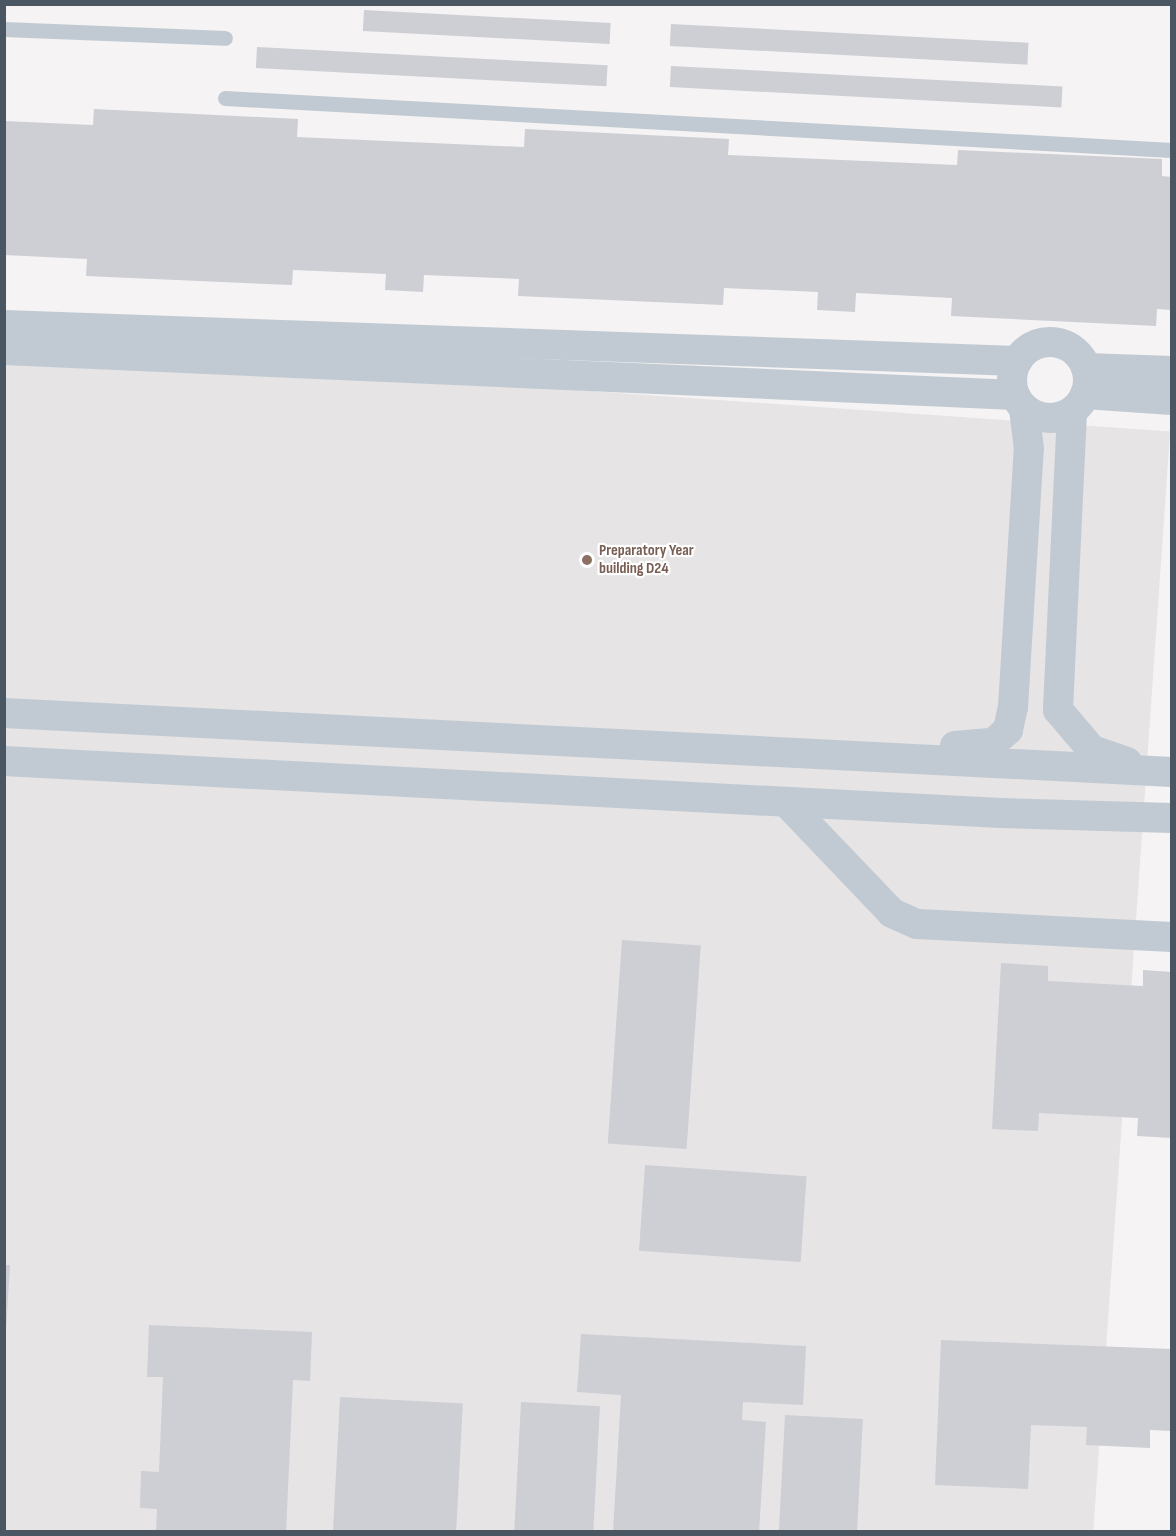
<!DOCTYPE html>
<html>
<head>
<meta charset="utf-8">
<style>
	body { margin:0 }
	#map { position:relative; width:1176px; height:1536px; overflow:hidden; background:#f5f3f3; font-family:"Sofia Sans Condensed",sans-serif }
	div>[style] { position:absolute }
	.education>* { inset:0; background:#e6e4e5; transform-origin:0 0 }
	.building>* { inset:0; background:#cdcfd5; transform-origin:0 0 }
	.lane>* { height:15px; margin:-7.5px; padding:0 7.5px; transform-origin:7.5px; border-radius:7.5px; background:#c1cad2 }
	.street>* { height:30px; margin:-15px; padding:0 15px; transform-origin:15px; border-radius:15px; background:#c1cad2 }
	.street>.ring { margin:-15px; padding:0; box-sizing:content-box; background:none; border:30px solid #c1cad2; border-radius:50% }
	.dots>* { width:16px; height:16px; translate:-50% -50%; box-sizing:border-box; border:3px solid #fff; border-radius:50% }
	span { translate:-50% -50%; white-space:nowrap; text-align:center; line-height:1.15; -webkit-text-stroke:4.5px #fff; paint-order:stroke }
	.education-label { font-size:16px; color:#785e54; font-weight:700 }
	.left { translate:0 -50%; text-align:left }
	.frame { position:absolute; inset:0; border:6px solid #4a5661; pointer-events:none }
</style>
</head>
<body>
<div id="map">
	<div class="education">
		<i style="left:4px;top:350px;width:1169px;height:1181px;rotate:4deg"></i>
	</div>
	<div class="building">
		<i style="left:364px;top:10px;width:247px;height:21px;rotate:3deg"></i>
		<i style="left:671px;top:24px;width:358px;height:22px;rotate:3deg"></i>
		<i style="left:257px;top:47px;width:351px;height:21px;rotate:3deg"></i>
		<i style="left:671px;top:66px;width:392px;height:21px;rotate:3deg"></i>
		<i style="clip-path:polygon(94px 109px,298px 119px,297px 137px,524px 147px,525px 129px,729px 139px,728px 155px,957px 165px,958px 150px,1162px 159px,1162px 176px,1172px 177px,1172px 310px,1157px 309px,1156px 326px,951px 316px,952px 298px,856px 293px,855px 312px,817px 310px,818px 292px,724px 288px,723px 305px,518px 296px,519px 279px,424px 275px,423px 292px,385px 290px,386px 274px,293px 270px,292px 285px,244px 283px,86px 276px,87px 259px,4px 255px,4px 121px,93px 125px)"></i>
		<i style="left:622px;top:940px;width:79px;height:204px;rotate:4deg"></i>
		<i style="clip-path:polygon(1001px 963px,1048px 966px,1048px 981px,1143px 986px,1143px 970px,1172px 972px,1172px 1138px,1137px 1136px,1138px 1118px,1039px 1113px,1038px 1131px,992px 1129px)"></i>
		<i style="left:645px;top:1165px;width:162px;height:86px;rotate:4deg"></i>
		<i style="clip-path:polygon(4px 1265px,10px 1265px,6px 1330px,4px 1330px)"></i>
		<i style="clip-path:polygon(149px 1325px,312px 1332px,310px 1381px,293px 1380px,286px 1532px,156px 1532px,157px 1509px,140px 1508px,141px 1471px,159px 1472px,163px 1377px,147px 1377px)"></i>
		<i style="clip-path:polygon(581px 1334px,806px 1346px,803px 1405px,743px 1402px,742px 1420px,766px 1422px,759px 1532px,613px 1532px,621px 1395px,577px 1392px)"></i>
		<i style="clip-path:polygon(941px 1340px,1172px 1349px,1172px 1431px,1150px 1430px,1150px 1448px,1086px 1445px,1087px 1427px,1031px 1425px,1028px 1489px,935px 1485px)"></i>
		<i style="left:340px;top:1397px;width:123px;height:135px;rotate:3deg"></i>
		<i style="left:521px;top:1402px;width:79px;height:130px;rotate:3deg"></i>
		<i style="left:785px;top:1415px;width:78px;height:117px;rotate:3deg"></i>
	</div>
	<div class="lane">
		<i style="left:4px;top:29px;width:221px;rotate:2.3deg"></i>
		<i style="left:225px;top:98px;width:948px;rotate:3.14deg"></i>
	</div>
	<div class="street">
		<i style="left:4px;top:325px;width:1014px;rotate:2.04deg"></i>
		<i class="ring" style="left:1012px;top:342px;width:46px;height:46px"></i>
		<i style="left:4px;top:350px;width:1012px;rotate:2.55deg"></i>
		<i style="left:1086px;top:368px;width:86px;rotate:2deg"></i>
		<i style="left:1085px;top:394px;width:87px;rotate:3.9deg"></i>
		<i style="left:1072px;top:412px;width:298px;rotate:92.7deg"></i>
		<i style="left:1058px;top:710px;width:52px;rotate:49.6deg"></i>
		<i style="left:1092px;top:750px;width:37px;rotate:19deg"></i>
		<i style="left:4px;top:713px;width:1169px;rotate:2.89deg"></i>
		<i style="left:955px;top:746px;width:38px;rotate:-5deg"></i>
		<i style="left:993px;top:743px;width:20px;rotate:-41deg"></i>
		<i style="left:1008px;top:730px;width:24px;rotate:-78deg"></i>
		<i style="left:1013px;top:707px;width:258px;rotate:-86.5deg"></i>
		<i style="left:1029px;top:449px;width:40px;rotate:-97.1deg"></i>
		<i style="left:4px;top:761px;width:998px;rotate:2.99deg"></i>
		<i style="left:1001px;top:813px;width:171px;rotate:1.7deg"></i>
		<i style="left:786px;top:802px;width:153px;rotate:46.3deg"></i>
		<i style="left:892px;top:913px;width:27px;rotate:24deg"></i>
		<i style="left:917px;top:924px;width:255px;rotate:2.9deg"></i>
	</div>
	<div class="dots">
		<i style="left:587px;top:560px;background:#8d6e63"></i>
	</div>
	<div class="education-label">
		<span class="left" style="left:599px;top:560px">Preparatory Year<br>building D24</span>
	</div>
	<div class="frame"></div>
</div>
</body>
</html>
